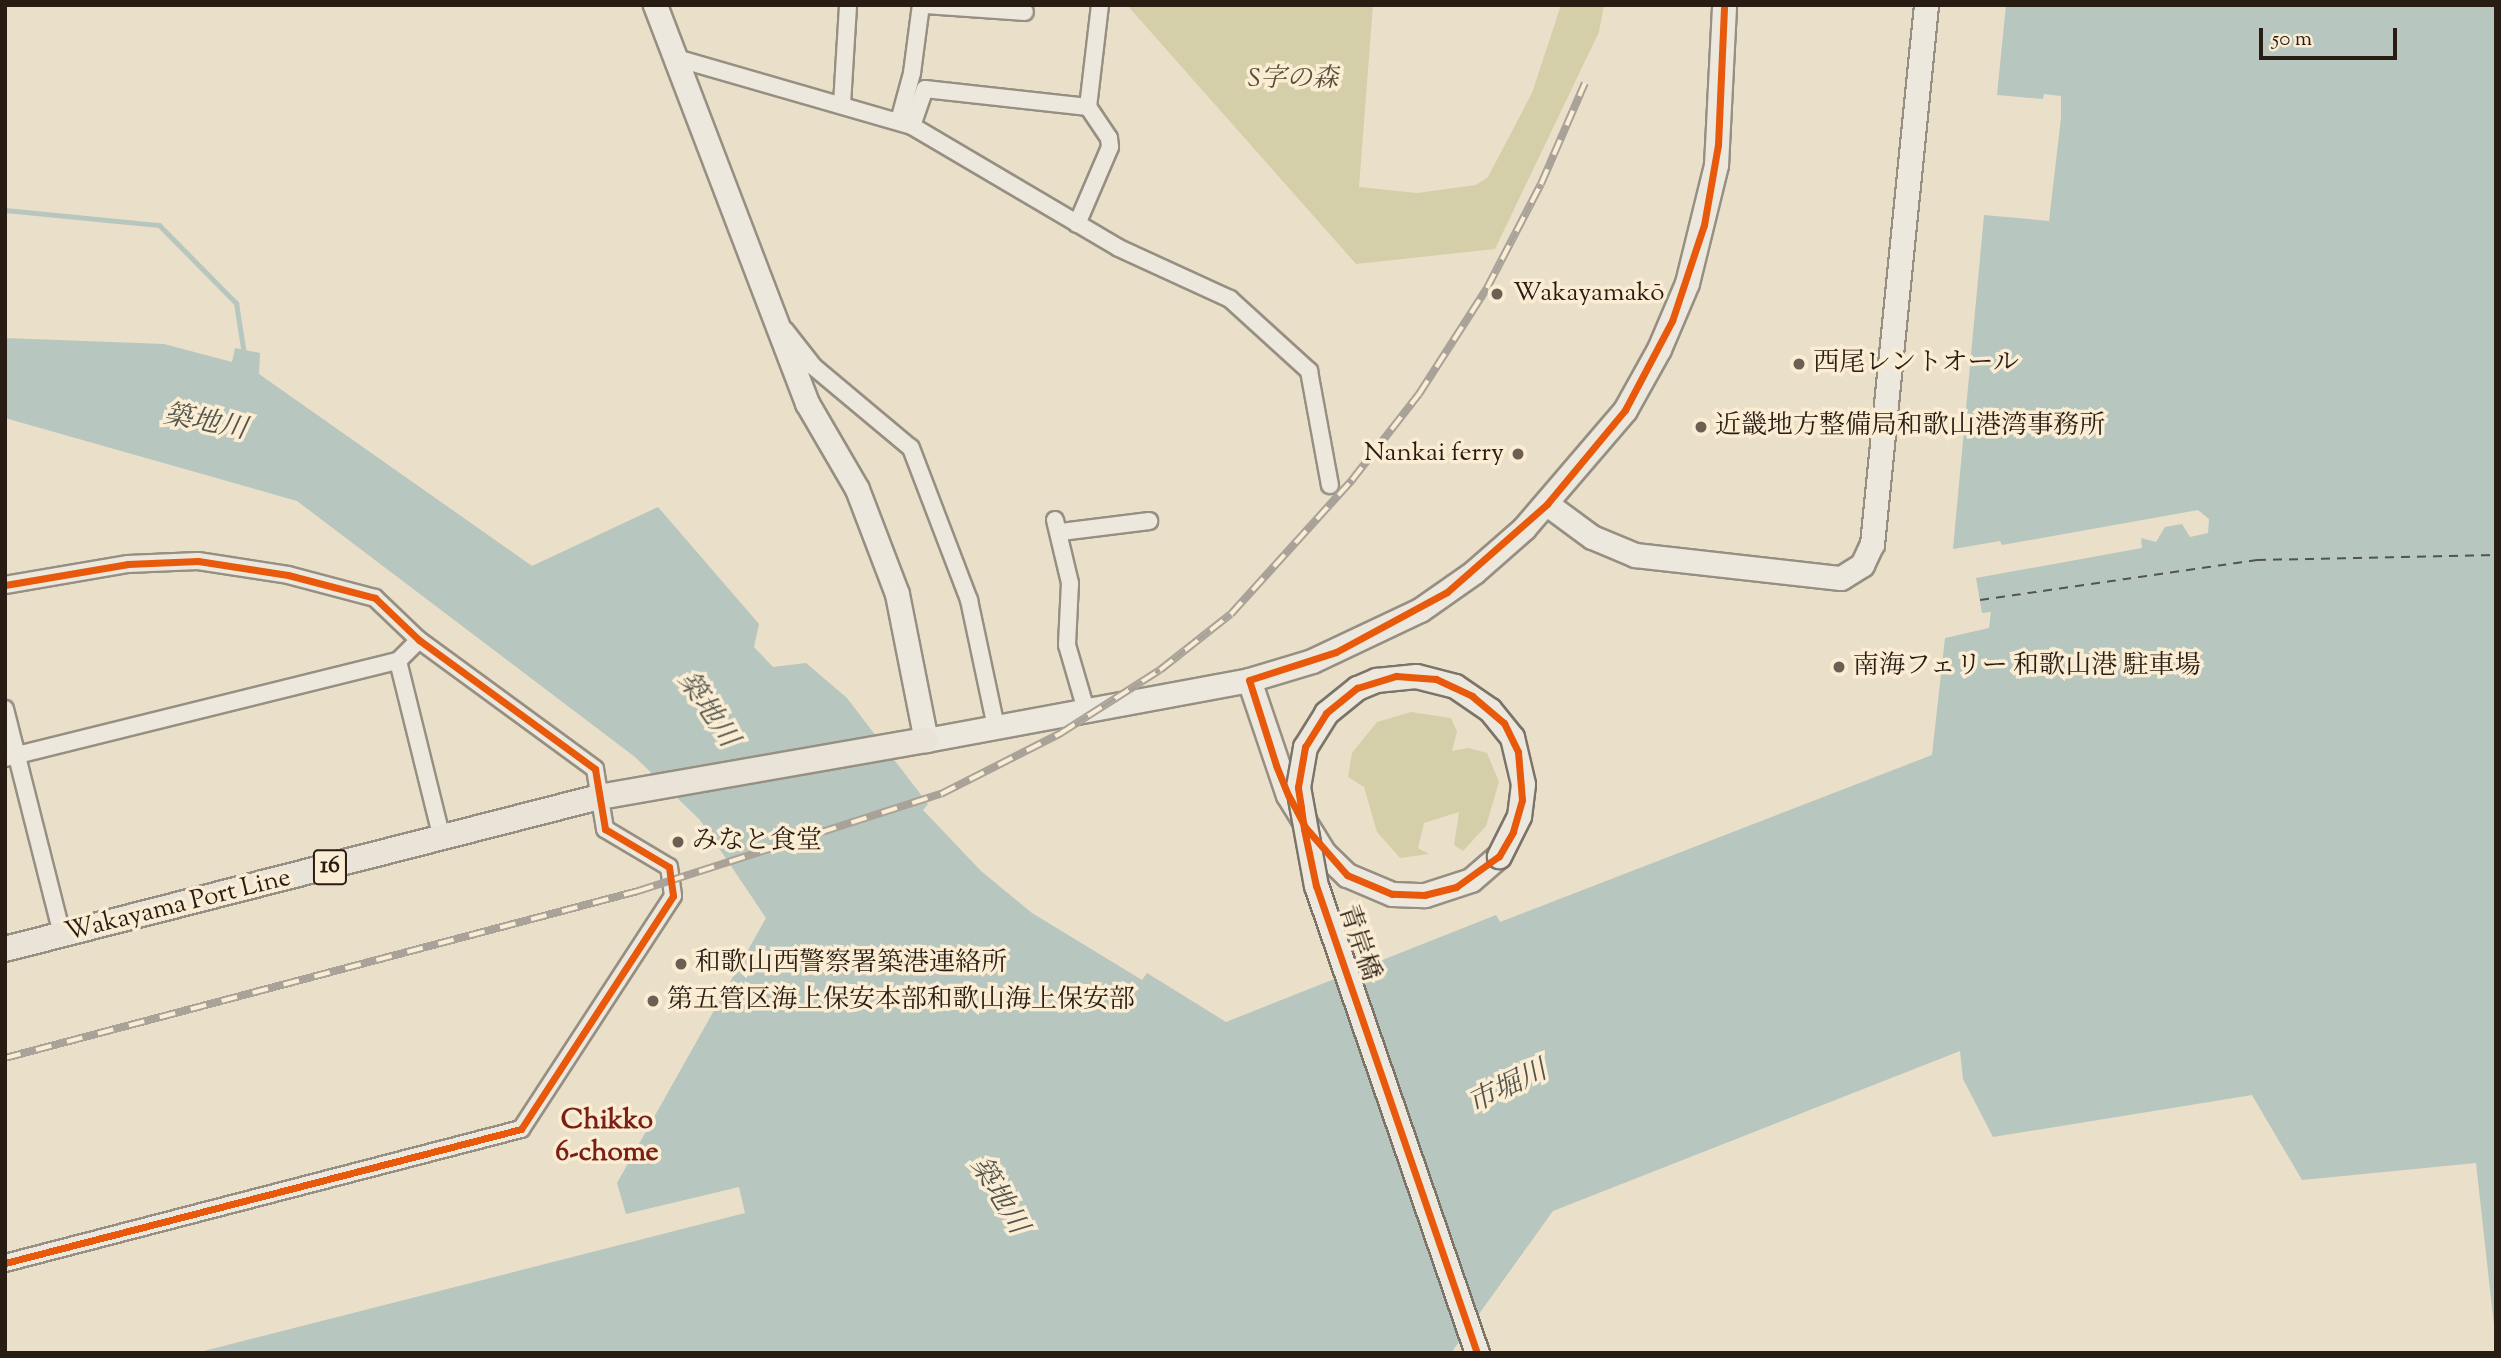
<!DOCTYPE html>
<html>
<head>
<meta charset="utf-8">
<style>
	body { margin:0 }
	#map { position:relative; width:2501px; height:1358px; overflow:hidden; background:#eadfc9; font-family:"Sorts Mill Goudy","Noto Serif JP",serif }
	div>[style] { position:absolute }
	.green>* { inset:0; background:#d4cfa8 }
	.water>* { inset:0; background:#b7c6be }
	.stream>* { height:5px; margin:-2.5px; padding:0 2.5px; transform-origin:2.5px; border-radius:2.5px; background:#b7c6be }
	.ferry>* { height:2px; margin-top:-1px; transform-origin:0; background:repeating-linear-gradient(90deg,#53544d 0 9px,transparent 0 16px) }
	.roads { filter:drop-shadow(2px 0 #968f82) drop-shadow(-2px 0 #968f82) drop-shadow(0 2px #968f82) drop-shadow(0 -2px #968f82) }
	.street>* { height:16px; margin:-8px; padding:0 8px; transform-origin:8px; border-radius:8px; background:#ede8dd }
	.secondary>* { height:23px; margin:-11.5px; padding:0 11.5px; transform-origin:11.5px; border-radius:11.5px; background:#ede8dd }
	.primary>* { height:24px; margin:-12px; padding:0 12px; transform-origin:12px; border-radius:12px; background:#eae3d7 }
	.rail>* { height:8px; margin-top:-4px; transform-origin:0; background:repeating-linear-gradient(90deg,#faedd3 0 16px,#a8a299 0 32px); box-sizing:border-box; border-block:2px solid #a8a299 }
	.bridges { filter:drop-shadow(2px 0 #7c7469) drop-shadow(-2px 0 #7c7469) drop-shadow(0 2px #7c7469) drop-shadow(0 -2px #7c7469) }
	.secondary-bridge>* { height:23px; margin:-11.5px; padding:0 11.5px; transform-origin:11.5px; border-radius:11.5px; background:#ede8dd }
	.cycleway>* { height:7px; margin:-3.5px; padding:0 3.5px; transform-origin:3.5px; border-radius:3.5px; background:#e8590c }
	.dots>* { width:19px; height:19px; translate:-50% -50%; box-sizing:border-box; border:4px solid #faedd3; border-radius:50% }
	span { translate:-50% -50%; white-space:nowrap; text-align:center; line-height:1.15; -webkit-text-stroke:7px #faedd3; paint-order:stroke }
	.shield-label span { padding:2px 5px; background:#faedd3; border:2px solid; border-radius:5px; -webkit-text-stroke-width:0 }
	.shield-label { font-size:24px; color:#291c13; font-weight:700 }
	.park-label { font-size:26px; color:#574e38; font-style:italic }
	.poi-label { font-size:26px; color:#291c13 }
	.left { translate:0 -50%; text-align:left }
	.right { translate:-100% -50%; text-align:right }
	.street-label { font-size:26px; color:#291c13 }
	.water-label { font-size:28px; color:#53544d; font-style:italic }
	.neighbourhood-label { font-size:28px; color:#7a1f14; font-weight:700 }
	.frame { position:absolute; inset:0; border:7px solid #291c13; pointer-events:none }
	.scale { position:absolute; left:2259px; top:28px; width:138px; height:32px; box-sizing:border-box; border:4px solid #291c13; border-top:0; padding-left:9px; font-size:21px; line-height:24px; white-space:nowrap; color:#291c13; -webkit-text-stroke:5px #faedd3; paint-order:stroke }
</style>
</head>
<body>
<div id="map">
	<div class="green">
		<i style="clip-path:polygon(1127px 5px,1373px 5px,1359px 187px,1417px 193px,1476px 185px,1488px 177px,1532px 93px,1561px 5px,1604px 5px,1599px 32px,1495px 249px,1356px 264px)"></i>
		<i style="clip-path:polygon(1411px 712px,1451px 718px,1457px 732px,1452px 751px,1468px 748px,1487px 753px,1499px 782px,1486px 826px,1463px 851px,1454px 845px,1459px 812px,1424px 823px,1418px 848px,1429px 854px,1400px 858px,1377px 832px,1364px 787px,1348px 777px,1352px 753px,1377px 722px)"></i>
	</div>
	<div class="water">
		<i style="clip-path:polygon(2006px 5px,2496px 5px,2496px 1344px,2476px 1163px,2302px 1180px,2252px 1095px,1993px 1137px,1963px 1079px,1960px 1051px,1553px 1211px,1451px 1353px,196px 1353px,745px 1213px,739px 1187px,626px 1214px,617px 1183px,766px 918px,700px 820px,635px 757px,297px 501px,5px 418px,5px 338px,164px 344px,232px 362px,235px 348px,260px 353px,259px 374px,532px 566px,658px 507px,759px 624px,754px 647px,773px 667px,806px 663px,847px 698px,928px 804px,923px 810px,981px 871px,1032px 913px,1142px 980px,1147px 973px,1226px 1022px,1496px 915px,1500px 922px,1932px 755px,1945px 638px,1989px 628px,1991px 612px,1982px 613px,1976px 578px,2142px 548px,2141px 538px,2156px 542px,2165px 527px,2182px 524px,2190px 537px,2208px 533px,2209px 519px,2198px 510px,2002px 545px,2000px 541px,1953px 549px,1984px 215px,2049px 221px,2061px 118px,2061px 96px,2044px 94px,2043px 99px,1997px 95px)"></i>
	</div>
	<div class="stream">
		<i style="left:5px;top:210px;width:155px;rotate:5.6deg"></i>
		<i style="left:159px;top:225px;width:110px;rotate:45.4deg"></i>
		<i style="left:236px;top:303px;width:52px;rotate:81.1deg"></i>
	</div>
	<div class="ferry">
		<i style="left:1980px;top:600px;width:280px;rotate:-8.2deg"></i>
		<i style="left:2257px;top:560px;width:239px;rotate:-1.2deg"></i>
	</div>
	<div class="roads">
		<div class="street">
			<i style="left:926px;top:5px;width:99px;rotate:4deg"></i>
			<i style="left:676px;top:58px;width:246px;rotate:16.1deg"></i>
			<i style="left:912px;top:126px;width:240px;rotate:30.5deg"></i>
			<i style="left:1119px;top:248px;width:122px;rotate:24.7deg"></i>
			<i style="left:1230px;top:299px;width:107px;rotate:42.3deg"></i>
			<i style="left:1309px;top:371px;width:116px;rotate:79.6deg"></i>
			<i style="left:842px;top:104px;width:99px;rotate:-86.5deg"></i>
			<i style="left:899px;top:121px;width:50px;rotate:-74.8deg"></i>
			<i style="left:912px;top:73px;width:69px;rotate:-82.5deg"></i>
			<i style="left:912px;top:126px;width:39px;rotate:-71deg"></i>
			<i style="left:925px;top:89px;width:164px;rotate:6.3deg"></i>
			<i style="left:1077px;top:224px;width:84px;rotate:-66.8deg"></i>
			<i style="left:1110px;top:147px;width:9px;rotate:-96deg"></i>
			<i style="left:1109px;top:138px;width:37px;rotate:-124deg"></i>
			<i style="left:1088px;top:107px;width:103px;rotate:-83.3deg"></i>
			<i style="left:785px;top:330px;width:47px;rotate:51.9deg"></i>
			<i style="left:814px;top:367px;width:126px;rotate:39.9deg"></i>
			<i style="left:911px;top:448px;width:163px;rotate:69.1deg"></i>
			<i style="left:969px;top:600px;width:130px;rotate:78deg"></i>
			<i style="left:1055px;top:520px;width:65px;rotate:76.6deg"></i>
			<i style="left:1070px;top:583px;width:62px;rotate:92.8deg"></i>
			<i style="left:1067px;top:645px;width:68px;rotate:73.7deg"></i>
			<i style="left:1061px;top:532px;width:89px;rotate:-7.1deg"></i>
			<i style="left:5px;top:585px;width:125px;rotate:-9.7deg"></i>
			<i style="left:128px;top:564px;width:70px;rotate:-2.5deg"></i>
			<i style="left:198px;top:561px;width:91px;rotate:8.8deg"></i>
			<i style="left:288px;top:575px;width:90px;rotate:14.8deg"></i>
			<i style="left:375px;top:598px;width:61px;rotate:43.7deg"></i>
			<i style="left:419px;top:640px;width:218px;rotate:36.2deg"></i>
			<i style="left:595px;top:769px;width:61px;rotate:80.5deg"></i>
			<i style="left:605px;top:829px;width:74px;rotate:30.7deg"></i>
			<i style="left:669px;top:867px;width:29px;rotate:82deg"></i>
			<i style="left:673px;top:896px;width:278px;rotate:123.1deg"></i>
			<i style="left:521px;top:1129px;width:533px;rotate:165.44deg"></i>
			<i style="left:419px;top:640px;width:30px;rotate:135deg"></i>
			<i style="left:398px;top:661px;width:183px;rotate:76.1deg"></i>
			<i style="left:5px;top:709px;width:233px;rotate:75.8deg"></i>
			<i style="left:5px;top:758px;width:405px;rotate:-13.9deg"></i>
		</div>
		<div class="secondary">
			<i style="left:655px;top:5px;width:426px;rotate:69.1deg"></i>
			<i style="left:807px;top:403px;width:99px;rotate:59.8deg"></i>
			<i style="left:857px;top:489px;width:112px;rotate:69.1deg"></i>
			<i style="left:897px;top:594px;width:149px;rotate:78.8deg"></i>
			<i style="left:926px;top:740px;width:329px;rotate:-10.5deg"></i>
			<i style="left:1249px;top:680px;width:66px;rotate:-16.8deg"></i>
			<i style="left:1312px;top:661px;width:119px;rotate:-25.3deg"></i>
			<i style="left:1420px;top:610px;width:66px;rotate:-35.1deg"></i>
			<i style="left:1474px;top:572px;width:67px;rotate:-41.3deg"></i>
			<i style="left:1524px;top:528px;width:155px;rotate:-49.4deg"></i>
			<i style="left:1625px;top:410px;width:70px;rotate:-60.9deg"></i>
			<i style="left:1659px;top:349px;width:72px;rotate:-67deg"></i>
			<i style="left:1687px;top:283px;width:122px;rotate:-76.2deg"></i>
			<i style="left:1716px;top:165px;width:160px;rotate:-87.1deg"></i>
			<i style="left:1547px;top:504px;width:56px;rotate:36.3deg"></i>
			<i style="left:1592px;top:537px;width:47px;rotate:22.7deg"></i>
			<i style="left:1635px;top:555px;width:207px;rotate:6.4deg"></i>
			<i style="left:1841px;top:578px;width:25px;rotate:-32deg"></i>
			<i style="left:1862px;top:565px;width:23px;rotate:-65deg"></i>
			<i style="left:1872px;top:544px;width:542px;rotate:-84.28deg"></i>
			<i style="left:1249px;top:680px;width:121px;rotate:71.3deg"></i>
			<i style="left:1288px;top:795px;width:68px;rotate:58.2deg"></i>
			<i style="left:1324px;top:853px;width:32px;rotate:44deg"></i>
			<i style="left:1347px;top:875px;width:49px;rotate:22.9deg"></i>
			<i style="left:1392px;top:894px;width:33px;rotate:2deg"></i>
			<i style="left:1425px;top:895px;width:48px;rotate:-18.1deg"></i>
			<i style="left:1471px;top:880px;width:37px;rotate:-41deg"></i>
		</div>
		<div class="primary">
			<i style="left:5px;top:949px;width:613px;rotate:-14.35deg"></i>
			<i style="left:599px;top:797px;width:332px;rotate:-9.9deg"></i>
		</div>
	</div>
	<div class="rail">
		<i style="left:5px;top:1058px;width:655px;rotate:-14.78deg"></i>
		<i style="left:638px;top:891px;width:318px;rotate:-17.8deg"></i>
		<i style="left:941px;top:794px;width:135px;rotate:-26.9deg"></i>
		<i style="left:1061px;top:733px;width:117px;rotate:-32.5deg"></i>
		<i style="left:1160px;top:670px;width:90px;rotate:-38.3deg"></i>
		<i style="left:1231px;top:614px;width:181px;rotate:-47.9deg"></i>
		<i style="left:1352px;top:480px;width:109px;rotate:-52.1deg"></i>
		<i style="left:1419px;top:394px;width:126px;rotate:-57.3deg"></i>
		<i style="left:1487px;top:288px;width:117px;rotate:-62.6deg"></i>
		<i style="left:1541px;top:184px;width:110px;rotate:-66.5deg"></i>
	</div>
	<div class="bridges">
		<div class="secondary-bridge">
			<i style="left:1477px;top:1353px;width:494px;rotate:-109deg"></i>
			<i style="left:1316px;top:886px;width:101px;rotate:-100.3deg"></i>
			<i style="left:1298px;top:787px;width:41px;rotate:-80.1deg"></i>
			<i style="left:1305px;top:747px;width:40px;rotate:-58deg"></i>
			<i style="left:1326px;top:713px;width:40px;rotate:-39deg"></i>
			<i style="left:1357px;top:688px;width:21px;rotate:-23deg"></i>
			<i style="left:1376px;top:680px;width:40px;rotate:-5.7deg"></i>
			<i style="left:1416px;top:676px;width:40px;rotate:14.4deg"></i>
			<i style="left:1455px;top:686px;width:42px;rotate:34.4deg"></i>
			<i style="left:1490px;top:710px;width:35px;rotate:51deg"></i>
			<i style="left:1512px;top:737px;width:48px;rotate:76.8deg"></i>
			<i style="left:1523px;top:784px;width:32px;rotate:97deg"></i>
			<i style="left:1519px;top:816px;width:45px;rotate:116.6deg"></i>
		</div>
	</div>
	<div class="cycleway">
		<i style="left:5px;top:585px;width:125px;rotate:-9.7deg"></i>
		<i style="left:128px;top:564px;width:70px;rotate:-2.5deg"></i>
		<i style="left:198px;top:561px;width:91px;rotate:8.8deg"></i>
		<i style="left:288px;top:575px;width:90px;rotate:14.8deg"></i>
		<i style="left:375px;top:598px;width:61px;rotate:43.7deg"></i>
		<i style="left:419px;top:640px;width:218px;rotate:36.2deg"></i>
		<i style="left:595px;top:769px;width:61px;rotate:80.5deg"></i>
		<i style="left:605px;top:829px;width:74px;rotate:30.7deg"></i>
		<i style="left:669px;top:867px;width:29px;rotate:82deg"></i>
		<i style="left:673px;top:896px;width:278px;rotate:123.1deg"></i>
		<i style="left:521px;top:1129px;width:533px;rotate:165.44deg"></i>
		<i style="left:1477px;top:1353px;width:494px;rotate:-109deg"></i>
		<i style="left:1316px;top:886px;width:58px;rotate:-101.9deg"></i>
		<i style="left:1304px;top:829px;width:22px;rotate:-98deg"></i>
		<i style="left:1301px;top:807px;width:20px;rotate:-99deg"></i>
		<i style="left:1298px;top:787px;width:41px;rotate:-80.1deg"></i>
		<i style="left:1305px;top:747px;width:40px;rotate:-58deg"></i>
		<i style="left:1326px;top:713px;width:40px;rotate:-39deg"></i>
		<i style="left:1357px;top:688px;width:41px;rotate:-17.1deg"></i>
		<i style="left:1396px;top:676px;width:40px;rotate:4.3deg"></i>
		<i style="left:1436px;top:679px;width:40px;rotate:25deg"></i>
		<i style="left:1472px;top:696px;width:42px;rotate:40.2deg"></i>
		<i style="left:1504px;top:723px;width:32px;rotate:64deg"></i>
		<i style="left:1518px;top:752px;width:48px;rotate:85.2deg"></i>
		<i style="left:1522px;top:800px;width:33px;rotate:106deg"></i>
		<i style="left:1513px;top:832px;width:28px;rotate:120deg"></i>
		<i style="left:1499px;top:856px;width:53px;rotate:144.2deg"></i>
		<i style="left:1456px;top:887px;width:32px;rotate:166deg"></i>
		<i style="left:1425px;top:895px;width:33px;rotate:-178deg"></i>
		<i style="left:1392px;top:894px;width:49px;rotate:-157.1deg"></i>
		<i style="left:1347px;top:875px;width:64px;rotate:-131.2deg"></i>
		<i style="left:1305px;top:827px;width:18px;rotate:-117deg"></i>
		<i style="left:1297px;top:811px;width:18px;rotate:-119deg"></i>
		<i style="left:1288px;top:795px;width:32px;rotate:-112deg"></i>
		<i style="left:1276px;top:765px;width:89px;rotate:-107.6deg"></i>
		<i style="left:1249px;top:680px;width:91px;rotate:-17.8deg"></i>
		<i style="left:1336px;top:652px;width:126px;rotate:-28.4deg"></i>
		<i style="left:1447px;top:592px;width:133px;rotate:-41.3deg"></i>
		<i style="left:1547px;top:504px;width:122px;rotate:-50.3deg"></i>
		<i style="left:1625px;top:410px;width:101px;rotate:-62.2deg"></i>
		<i style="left:1672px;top:321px;width:101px;rotate:-71.6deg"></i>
		<i style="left:1704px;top:225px;width:81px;rotate:-80.1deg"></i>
		<i style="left:1718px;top:145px;width:140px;rotate:-87.5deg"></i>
	</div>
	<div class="dots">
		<i style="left:1497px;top:294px;background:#6d6053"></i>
		<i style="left:1799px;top:364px;background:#6d6053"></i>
		<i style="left:1701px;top:427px;background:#6d6053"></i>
		<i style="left:1518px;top:454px;background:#6d6053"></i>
		<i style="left:1839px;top:667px;background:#6d6053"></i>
		<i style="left:678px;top:842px;background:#6d6053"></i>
		<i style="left:681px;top:964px;background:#6d6053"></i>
		<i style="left:653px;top:1001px;background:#6d6053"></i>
	</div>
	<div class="shield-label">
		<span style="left:330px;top:867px">16</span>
	</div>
	<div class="park-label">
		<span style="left:1293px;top:80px">S字の森</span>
	</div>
	<div class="poi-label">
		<span class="left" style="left:1513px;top:294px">Wakayamakō</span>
		<span class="left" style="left:1813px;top:364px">西尾レントオール</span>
		<span class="left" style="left:1715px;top:427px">近畿地方整備局和歌山港湾事務所</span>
		<span class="right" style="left:1504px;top:454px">Nankai ferry</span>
		<span class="left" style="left:1853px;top:667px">南海フェリー 和歌山港 駐車場</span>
		<span class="left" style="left:692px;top:842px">みなと食堂</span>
		<span class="left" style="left:695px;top:964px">和歌山西警察署築港連絡所</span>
		<span class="left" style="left:667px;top:1001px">第五管区海上保安本部和歌山海上保安部</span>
	</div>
	<div class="street-label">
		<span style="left:178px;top:906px;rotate:-14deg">Wakayama Port Line</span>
		<span style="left:1358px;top:943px;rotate:71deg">青岸橋</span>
	</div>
	<div class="water-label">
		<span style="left:205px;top:423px;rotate:11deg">築地川</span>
		<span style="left:707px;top:710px;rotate:56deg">築地川</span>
		<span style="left:1508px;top:1088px;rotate:-26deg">市堀川</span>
		<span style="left:998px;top:1196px;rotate:59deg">築地川</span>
	</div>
	<div class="neighbourhood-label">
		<span style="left:607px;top:1137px">Chikko<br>6-chome</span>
	</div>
	<div class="frame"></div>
	<div class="scale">50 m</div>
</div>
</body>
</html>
